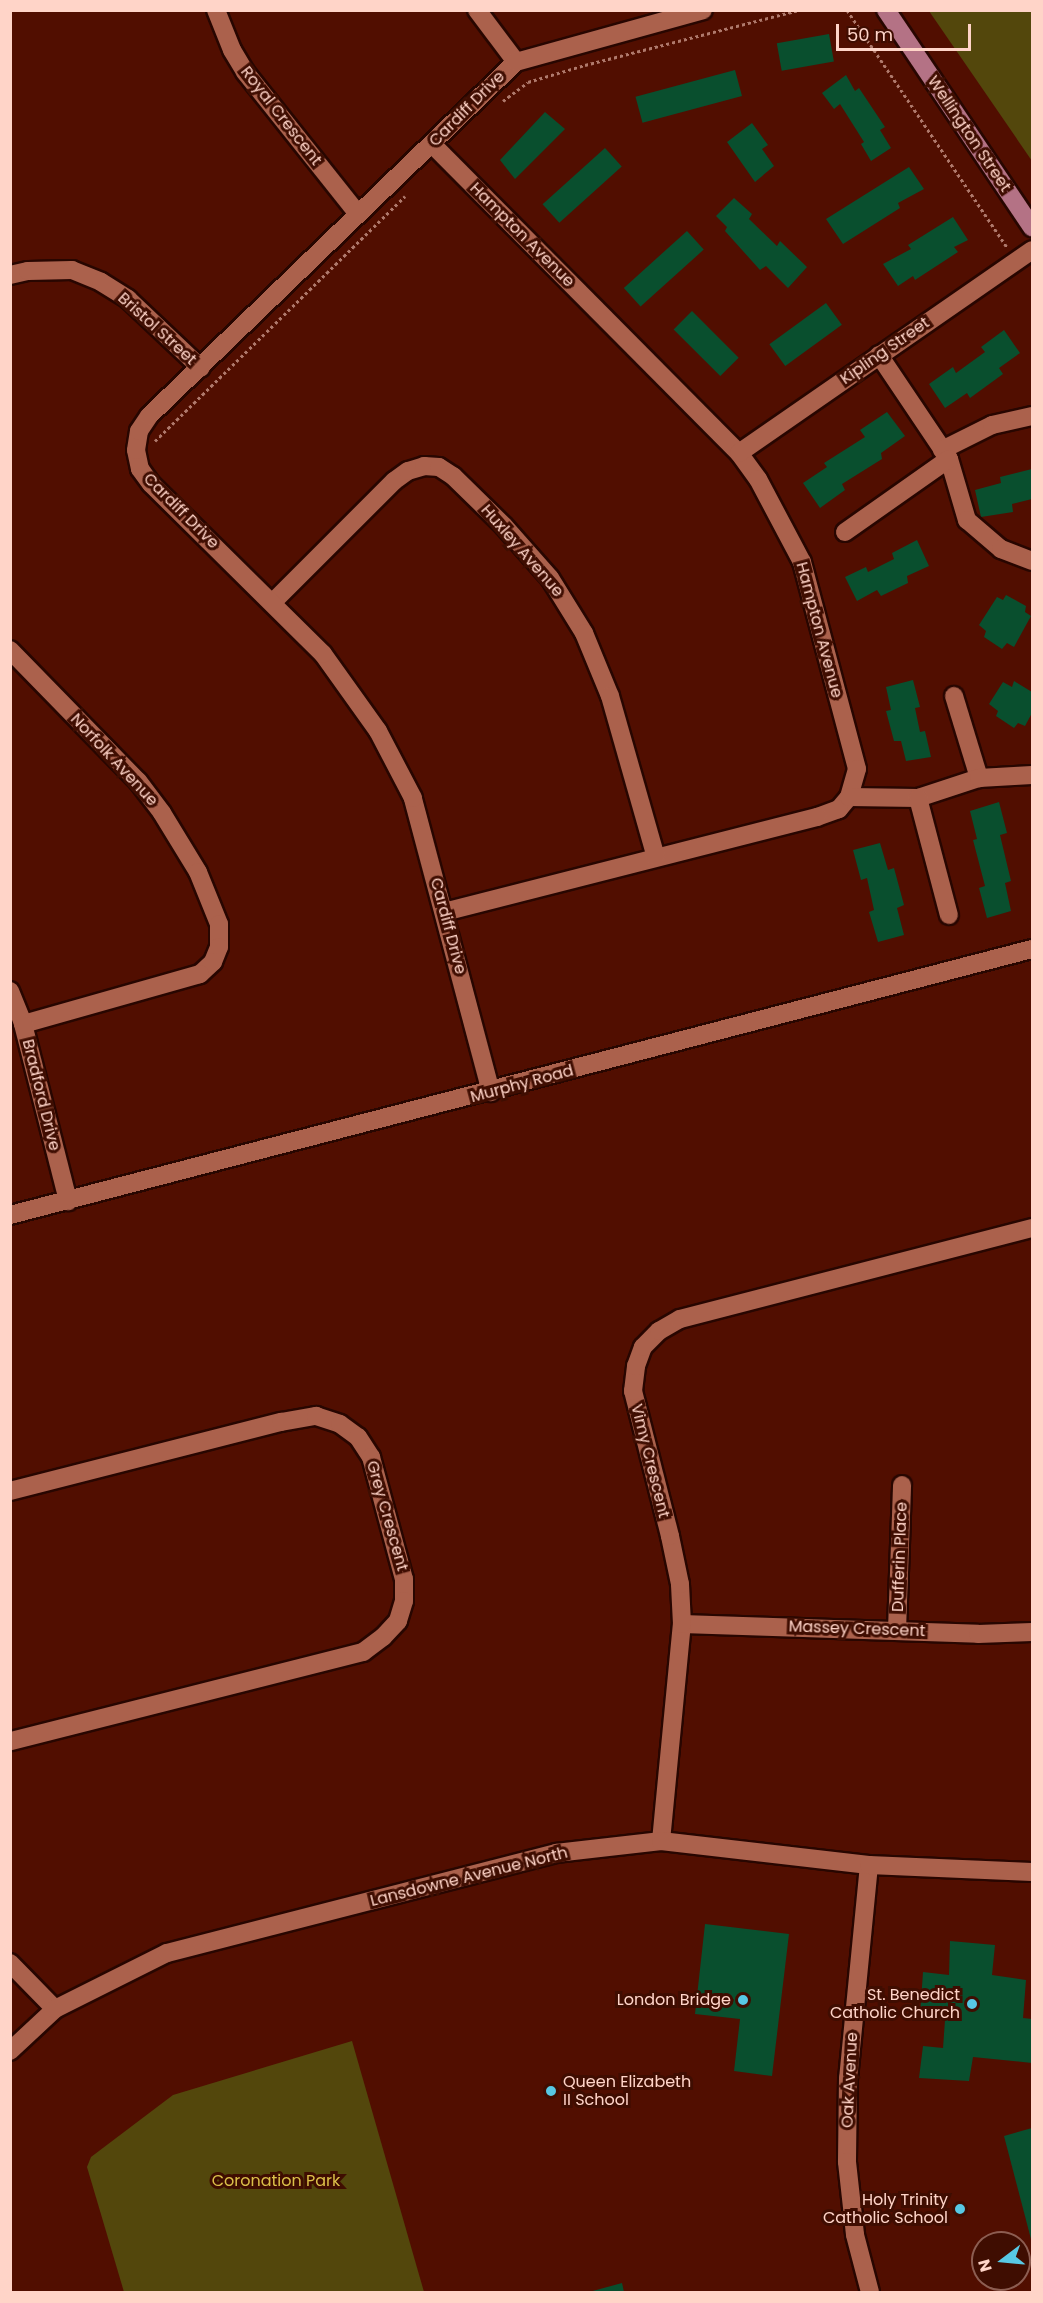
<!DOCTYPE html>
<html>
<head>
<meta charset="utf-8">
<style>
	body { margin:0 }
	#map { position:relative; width:1043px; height:2303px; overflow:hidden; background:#510e00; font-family:Poppins,sans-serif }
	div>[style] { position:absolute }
	.green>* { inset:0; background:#53470c }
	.building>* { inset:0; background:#094f2e; transform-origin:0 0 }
	.path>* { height:3px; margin-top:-1.5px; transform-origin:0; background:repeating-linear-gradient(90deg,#af796c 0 3px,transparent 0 6px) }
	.roads { filter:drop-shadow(2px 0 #280600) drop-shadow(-2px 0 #280600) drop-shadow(0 2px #280600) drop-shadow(0 -2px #280600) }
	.minor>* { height:18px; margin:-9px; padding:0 9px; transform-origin:9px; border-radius:9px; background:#ab614c }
	.major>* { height:18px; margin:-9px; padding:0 9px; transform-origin:9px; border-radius:9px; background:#b47285 }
	.dots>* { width:16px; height:16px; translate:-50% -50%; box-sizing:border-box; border:3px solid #3f0d01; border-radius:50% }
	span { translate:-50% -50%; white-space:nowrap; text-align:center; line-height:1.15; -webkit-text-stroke:6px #3f0d01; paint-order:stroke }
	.street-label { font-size:16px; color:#ffd4c8 }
	.poi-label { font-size:16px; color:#ffd4c8 }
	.right { translate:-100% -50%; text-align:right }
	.left { translate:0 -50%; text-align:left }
	.park-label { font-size:16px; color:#dbc049 }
	.frame { position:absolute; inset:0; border:12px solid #ffd4c8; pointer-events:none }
	.north { position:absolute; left:971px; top:2231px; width:60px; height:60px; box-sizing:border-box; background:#3f0d01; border:2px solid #8c5d51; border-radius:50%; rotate:254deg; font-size:16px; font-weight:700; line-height:24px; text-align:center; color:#ffd4c8 }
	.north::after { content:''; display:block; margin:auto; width:21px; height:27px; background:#58c8e4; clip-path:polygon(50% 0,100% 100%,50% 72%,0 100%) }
	.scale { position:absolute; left:836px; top:24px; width:135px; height:27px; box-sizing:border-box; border:3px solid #ffd4c8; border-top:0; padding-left:8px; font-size:18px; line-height:21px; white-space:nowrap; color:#ffd4c8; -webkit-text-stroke:4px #3f0d01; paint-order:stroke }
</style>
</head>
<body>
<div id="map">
	<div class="green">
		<i style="clip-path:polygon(929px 11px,1032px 11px,1032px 161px)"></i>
		<i style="clip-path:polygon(352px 2041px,424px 2292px,124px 2292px,87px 2167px,91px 2157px,173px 2095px)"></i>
	</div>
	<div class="building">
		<i style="left:829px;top:34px;width:28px;height:53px;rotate:80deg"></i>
		<i style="left:735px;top:70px;width:27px;height:103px;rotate:75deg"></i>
		<i style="clip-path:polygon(846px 75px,855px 91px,859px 88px,885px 127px,880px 130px,891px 148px,871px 161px,861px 144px,864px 142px,840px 104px,834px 109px,822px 93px)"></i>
		<i style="clip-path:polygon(545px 112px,565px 129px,515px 179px,500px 160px)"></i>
		<i style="clip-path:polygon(752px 123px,768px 145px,762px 149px,774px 166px,755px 182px,727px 142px)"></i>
		<i style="left:605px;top:148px;width:25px;height:84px;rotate:48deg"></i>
		<i style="clip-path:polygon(909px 167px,924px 189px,898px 203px,900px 208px,843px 244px,826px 219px)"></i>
		<i style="clip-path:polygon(734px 198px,752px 214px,749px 219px,777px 246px,780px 241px,807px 267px,788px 288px,766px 266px,760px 270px,725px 231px,727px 227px,716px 216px)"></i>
		<i style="clip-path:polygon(953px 217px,968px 240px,954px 247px,958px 252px,915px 280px,913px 276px,898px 286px,883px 264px,911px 249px,908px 245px)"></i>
		<i style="left:687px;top:231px;width:25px;height:85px;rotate:48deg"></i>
		<i style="left:826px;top:303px;width:27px;height:70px;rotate:54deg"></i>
		<i style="left:692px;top:311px;width:66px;height:26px;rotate:45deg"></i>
		<i style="clip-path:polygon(1004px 330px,1020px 353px,999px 368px,1003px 374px,970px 398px,967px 393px,945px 408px,929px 384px,953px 367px,956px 373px,985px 352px,981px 347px)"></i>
		<i style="clip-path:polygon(887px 412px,905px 436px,881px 453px,882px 459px,842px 484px,845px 490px,820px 508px,803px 483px,827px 467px,824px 463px,865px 437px,860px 430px)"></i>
		<i style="clip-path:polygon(1032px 469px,1032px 499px,1012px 504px,1013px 512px,981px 517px,975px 490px,1001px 483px,1000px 477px)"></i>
		<i style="clip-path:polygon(917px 540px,929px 566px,907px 576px,908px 583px,881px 596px,877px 590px,857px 601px,845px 577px,866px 567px,868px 572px,894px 559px,892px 553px)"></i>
		<i style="clip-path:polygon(1006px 595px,1026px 606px,1025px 612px,1031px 616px,1014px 647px,1007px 643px,1002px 649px,984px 637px,986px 631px,979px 625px,997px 597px,1003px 600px)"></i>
		<i style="clip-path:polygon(913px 680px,920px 707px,915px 708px,920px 732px,925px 731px,931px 757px,906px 761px,901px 741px,894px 741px,886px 711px,891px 710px,886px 687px)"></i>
		<i style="clip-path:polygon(1014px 681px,1032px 692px,1032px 713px,1025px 726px,1018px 723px,1014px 728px,996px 716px,998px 711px,989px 704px,1003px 682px,1012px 687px)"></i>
		<i style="clip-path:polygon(999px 802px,1007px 833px,1000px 835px,1011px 881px,1005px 883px,1011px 911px,987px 918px,979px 888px,985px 886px,973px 840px,977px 839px,970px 811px)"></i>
		<i style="clip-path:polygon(880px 843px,888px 870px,894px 868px,904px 905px,897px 908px,904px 935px,878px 942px,869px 912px,874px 910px,867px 878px,861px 880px,853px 850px)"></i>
		<i style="clip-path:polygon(705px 1924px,789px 1934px,772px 2076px,734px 2071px,740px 2019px,695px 2014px)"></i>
		<i style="clip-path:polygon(950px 1941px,995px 1945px,992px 1975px,1026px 1980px,1023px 2018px,1032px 2019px,1032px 2063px,973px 2057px,969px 2081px,919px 2078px,923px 2046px,943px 2048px,945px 2020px,920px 2015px,923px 1972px,949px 1975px)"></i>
		<i style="clip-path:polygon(1032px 2128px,1032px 2243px,1004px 2136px)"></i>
		<i style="clip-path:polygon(622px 2283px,624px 2292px,589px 2292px)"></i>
	</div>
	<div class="path">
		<i style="left:847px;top:10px;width:286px;rotate:56deg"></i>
		<i style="left:503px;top:101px;width:31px;rotate:-37deg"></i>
		<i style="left:528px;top:82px;width:59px;rotate:-16.6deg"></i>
		<i style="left:585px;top:65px;width:221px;rotate:-14.4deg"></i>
		<i style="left:155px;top:441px;width:350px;rotate:-44.4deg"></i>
	</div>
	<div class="roads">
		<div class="minor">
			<i style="left:216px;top:10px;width:43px;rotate:68.2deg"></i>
			<i style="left:232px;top:50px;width:26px;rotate:59deg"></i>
			<i style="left:245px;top:72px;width:180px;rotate:51.5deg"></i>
			<i style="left:477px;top:10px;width:65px;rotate:53.1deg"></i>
			<i style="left:432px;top:144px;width:436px;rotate:45.2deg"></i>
			<i style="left:739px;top:453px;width:32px;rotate:54deg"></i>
			<i style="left:758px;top:479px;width:94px;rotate:62.1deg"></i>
			<i style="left:802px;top:562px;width:214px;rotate:75.1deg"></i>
			<i style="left:857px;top:769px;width:29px;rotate:106deg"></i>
			<i style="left:849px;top:797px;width:16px;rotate:130deg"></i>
			<i style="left:839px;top:809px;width:23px;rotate:160deg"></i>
			<i style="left:817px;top:817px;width:384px;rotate:165.7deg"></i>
			<i style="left:10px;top:275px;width:18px;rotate:-13deg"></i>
			<i style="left:28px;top:271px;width:44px;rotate:-1.3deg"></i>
			<i style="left:72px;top:270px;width:31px;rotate:22deg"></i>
			<i style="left:101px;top:282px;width:32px;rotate:32deg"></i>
			<i style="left:128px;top:299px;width:100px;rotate:43.4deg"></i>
			<i style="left:879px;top:355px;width:125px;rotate:56.1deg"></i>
			<i style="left:949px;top:459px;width:64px;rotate:73.6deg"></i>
			<i style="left:967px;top:520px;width:45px;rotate:40.5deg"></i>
			<i style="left:1001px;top:549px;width:33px;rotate:21deg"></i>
			<i style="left:942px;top:450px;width:56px;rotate:-26.6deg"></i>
			<i style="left:992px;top:425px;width:41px;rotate:-12.7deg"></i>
			<i style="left:739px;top:453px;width:356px;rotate:-34.7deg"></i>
			<i style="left:845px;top:532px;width:127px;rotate:-35.1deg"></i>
			<i style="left:273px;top:602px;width:171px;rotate:-45deg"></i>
			<i style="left:394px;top:481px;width:17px;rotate:-36deg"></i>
			<i style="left:408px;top:471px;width:17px;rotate:-17deg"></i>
			<i style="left:424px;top:466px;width:15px;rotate:4deg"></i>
			<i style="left:439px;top:467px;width:17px;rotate:33deg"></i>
			<i style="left:453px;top:476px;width:71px;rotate:44.4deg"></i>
			<i style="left:504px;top:526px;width:69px;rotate:48.5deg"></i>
			<i style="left:550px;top:578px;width:65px;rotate:58.3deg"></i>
			<i style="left:584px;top:633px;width:68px;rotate:67.6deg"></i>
			<i style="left:610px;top:696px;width:167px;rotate:74.1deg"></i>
			<i style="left:10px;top:650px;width:183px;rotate:45.7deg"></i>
			<i style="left:138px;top:781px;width:40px;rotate:53deg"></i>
			<i style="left:162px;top:813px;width:69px;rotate:58.6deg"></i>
			<i style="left:198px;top:872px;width:56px;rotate:68deg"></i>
			<i style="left:219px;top:924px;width:23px;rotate:90deg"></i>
			<i style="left:219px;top:947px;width:16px;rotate:112deg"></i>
			<i style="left:213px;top:962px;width:18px;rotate:137deg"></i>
			<i style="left:200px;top:974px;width:184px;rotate:164.2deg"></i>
			<i style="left:954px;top:696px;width:86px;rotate:73deg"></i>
			<i style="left:849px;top:797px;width:69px;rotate:0.8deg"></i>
			<i style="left:918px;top:798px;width:64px;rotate:-18.2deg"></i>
			<i style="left:979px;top:778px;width:53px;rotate:-3.2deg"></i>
			<i style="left:918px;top:798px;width:121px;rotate:75.2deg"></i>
			<i style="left:10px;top:991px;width:35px;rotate:68deg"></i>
			<i style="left:23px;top:1024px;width:183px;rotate:75.7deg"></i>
			<i style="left:491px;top:1092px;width:304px;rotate:-104.9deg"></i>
			<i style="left:413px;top:798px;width:76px;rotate:-117.6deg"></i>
			<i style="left:378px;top:731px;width:95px;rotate:-125.5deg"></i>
			<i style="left:323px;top:654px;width:242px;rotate:-135.3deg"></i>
			<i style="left:151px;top:484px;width:19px;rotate:-126deg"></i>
			<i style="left:140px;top:469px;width:19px;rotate:-102deg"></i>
			<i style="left:136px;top:450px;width:19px;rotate:-81deg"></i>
			<i style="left:139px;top:431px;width:18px;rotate:-56deg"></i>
			<i style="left:149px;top:416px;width:510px;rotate:-43.97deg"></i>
			<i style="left:516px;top:62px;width:194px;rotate:-15.5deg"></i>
			<i style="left:10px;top:1215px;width:1056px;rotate:-14.59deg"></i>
			<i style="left:10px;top:1491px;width:280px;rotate:-14.3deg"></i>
			<i style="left:281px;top:1422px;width:36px;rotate:-10deg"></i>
			<i style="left:316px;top:1416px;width:25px;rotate:18deg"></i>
			<i style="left:340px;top:1424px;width:22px;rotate:36deg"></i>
			<i style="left:358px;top:1437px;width:24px;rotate:57deg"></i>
			<i style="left:371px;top:1457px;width:126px;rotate:74.9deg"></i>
			<i style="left:404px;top:1579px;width:22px;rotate:90deg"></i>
			<i style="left:404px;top:1601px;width:21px;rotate:107deg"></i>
			<i style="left:398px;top:1621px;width:22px;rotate:133deg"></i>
			<i style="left:383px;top:1637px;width:25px;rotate:143deg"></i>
			<i style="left:363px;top:1652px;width:364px;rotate:165.8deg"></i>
			<i style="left:682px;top:1624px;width:296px;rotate:1.9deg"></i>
			<i style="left:978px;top:1634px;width:54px;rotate:-2.1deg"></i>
			<i style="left:897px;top:1630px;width:145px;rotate:-88deg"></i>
			<i style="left:661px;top:1841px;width:218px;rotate:-84.5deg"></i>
			<i style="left:682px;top:1624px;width:40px;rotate:-92.9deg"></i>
			<i style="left:680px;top:1584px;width:49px;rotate:-101.8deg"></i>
			<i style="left:670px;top:1536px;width:150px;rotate:-104.3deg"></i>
			<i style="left:633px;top:1391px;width:25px;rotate:-83deg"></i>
			<i style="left:636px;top:1366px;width:20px;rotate:-70deg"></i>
			<i style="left:643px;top:1347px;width:23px;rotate:-45deg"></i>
			<i style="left:659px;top:1331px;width:24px;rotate:-30deg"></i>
			<i style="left:680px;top:1319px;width:364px;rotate:-14.5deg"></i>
			<i style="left:869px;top:1865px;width:214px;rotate:95.6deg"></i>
			<i style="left:848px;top:2078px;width:84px;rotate:90.7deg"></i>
			<i style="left:847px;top:2162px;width:73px;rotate:83.7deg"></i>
			<i style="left:855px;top:2235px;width:59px;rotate:75.3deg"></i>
			<i style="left:10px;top:1963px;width:64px;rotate:45.6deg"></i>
			<i style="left:10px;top:2051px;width:62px;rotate:-43deg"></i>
			<i style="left:55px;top:2009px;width:125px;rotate:-26.6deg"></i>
			<i style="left:167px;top:1953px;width:402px;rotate:-14.4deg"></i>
			<i style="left:556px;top:1853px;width:106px;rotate:-6.5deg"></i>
			<i style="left:661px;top:1841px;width:209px;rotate:6.6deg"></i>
			<i style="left:869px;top:1865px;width:163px;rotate:2.5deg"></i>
		</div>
		<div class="major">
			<i style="left:886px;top:10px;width:262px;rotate:56.1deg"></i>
		</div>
	</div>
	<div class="dots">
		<i style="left:743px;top:2000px;background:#58c8e4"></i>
		<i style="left:972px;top:2004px;background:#58c8e4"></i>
		<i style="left:551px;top:2091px;background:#58c8e4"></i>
		<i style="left:960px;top:2209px;background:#58c8e4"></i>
	</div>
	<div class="street-label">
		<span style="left:467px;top:109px;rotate:-45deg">Cardiff Drive</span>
		<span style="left:281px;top:116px;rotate:52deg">Royal Crescent</span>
		<span style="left:969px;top:134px;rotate:56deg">Wellington Street</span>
		<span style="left:522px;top:235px;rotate:45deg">Hampton Avenue</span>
		<span style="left:157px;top:329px;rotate:42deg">Bristol Street</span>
		<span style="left:885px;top:351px;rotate:-35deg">Kipling Street</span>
		<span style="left:181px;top:511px;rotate:45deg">Cardiff Drive</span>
		<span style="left:522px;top:551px;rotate:49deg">Huxley Avenue</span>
		<span style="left:819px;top:630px;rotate:75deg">Hampton Avenue</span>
		<span style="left:114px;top:760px;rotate:47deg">Norfolk Avenue</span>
		<span style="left:448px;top:926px;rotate:75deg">Cardiff Drive</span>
		<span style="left:522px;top:1084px;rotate:-15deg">Murphy Road</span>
		<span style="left:41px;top:1095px;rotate:76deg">Bradford Drive</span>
		<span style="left:650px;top:1461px;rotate:76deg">Vimy Crescent</span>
		<span style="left:387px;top:1516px;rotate:74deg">Grey Crescent</span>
		<span style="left:900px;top:1557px;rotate:-88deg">Dufferin Place</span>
		<span style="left:857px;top:1629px;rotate:2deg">Massey Crescent</span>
		<span style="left:469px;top:1877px;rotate:-14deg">Lansdowne Avenue North</span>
		<span style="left:850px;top:2080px;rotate:-87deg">Oak Avenue</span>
	</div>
	<div class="poi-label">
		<span class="right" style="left:960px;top:2004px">St. Benedict<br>Catholic Church</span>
		<span class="right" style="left:731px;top:2000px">London Bridge</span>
		<span class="left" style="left:563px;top:2091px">Queen Elizabeth<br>II School</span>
		<span class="right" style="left:948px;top:2209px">Holy Trinity<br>Catholic School</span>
	</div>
	<div class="park-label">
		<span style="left:276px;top:2181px">Coronation Park</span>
	</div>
	<div class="frame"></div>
	<div class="north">N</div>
	<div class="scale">50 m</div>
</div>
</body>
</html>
